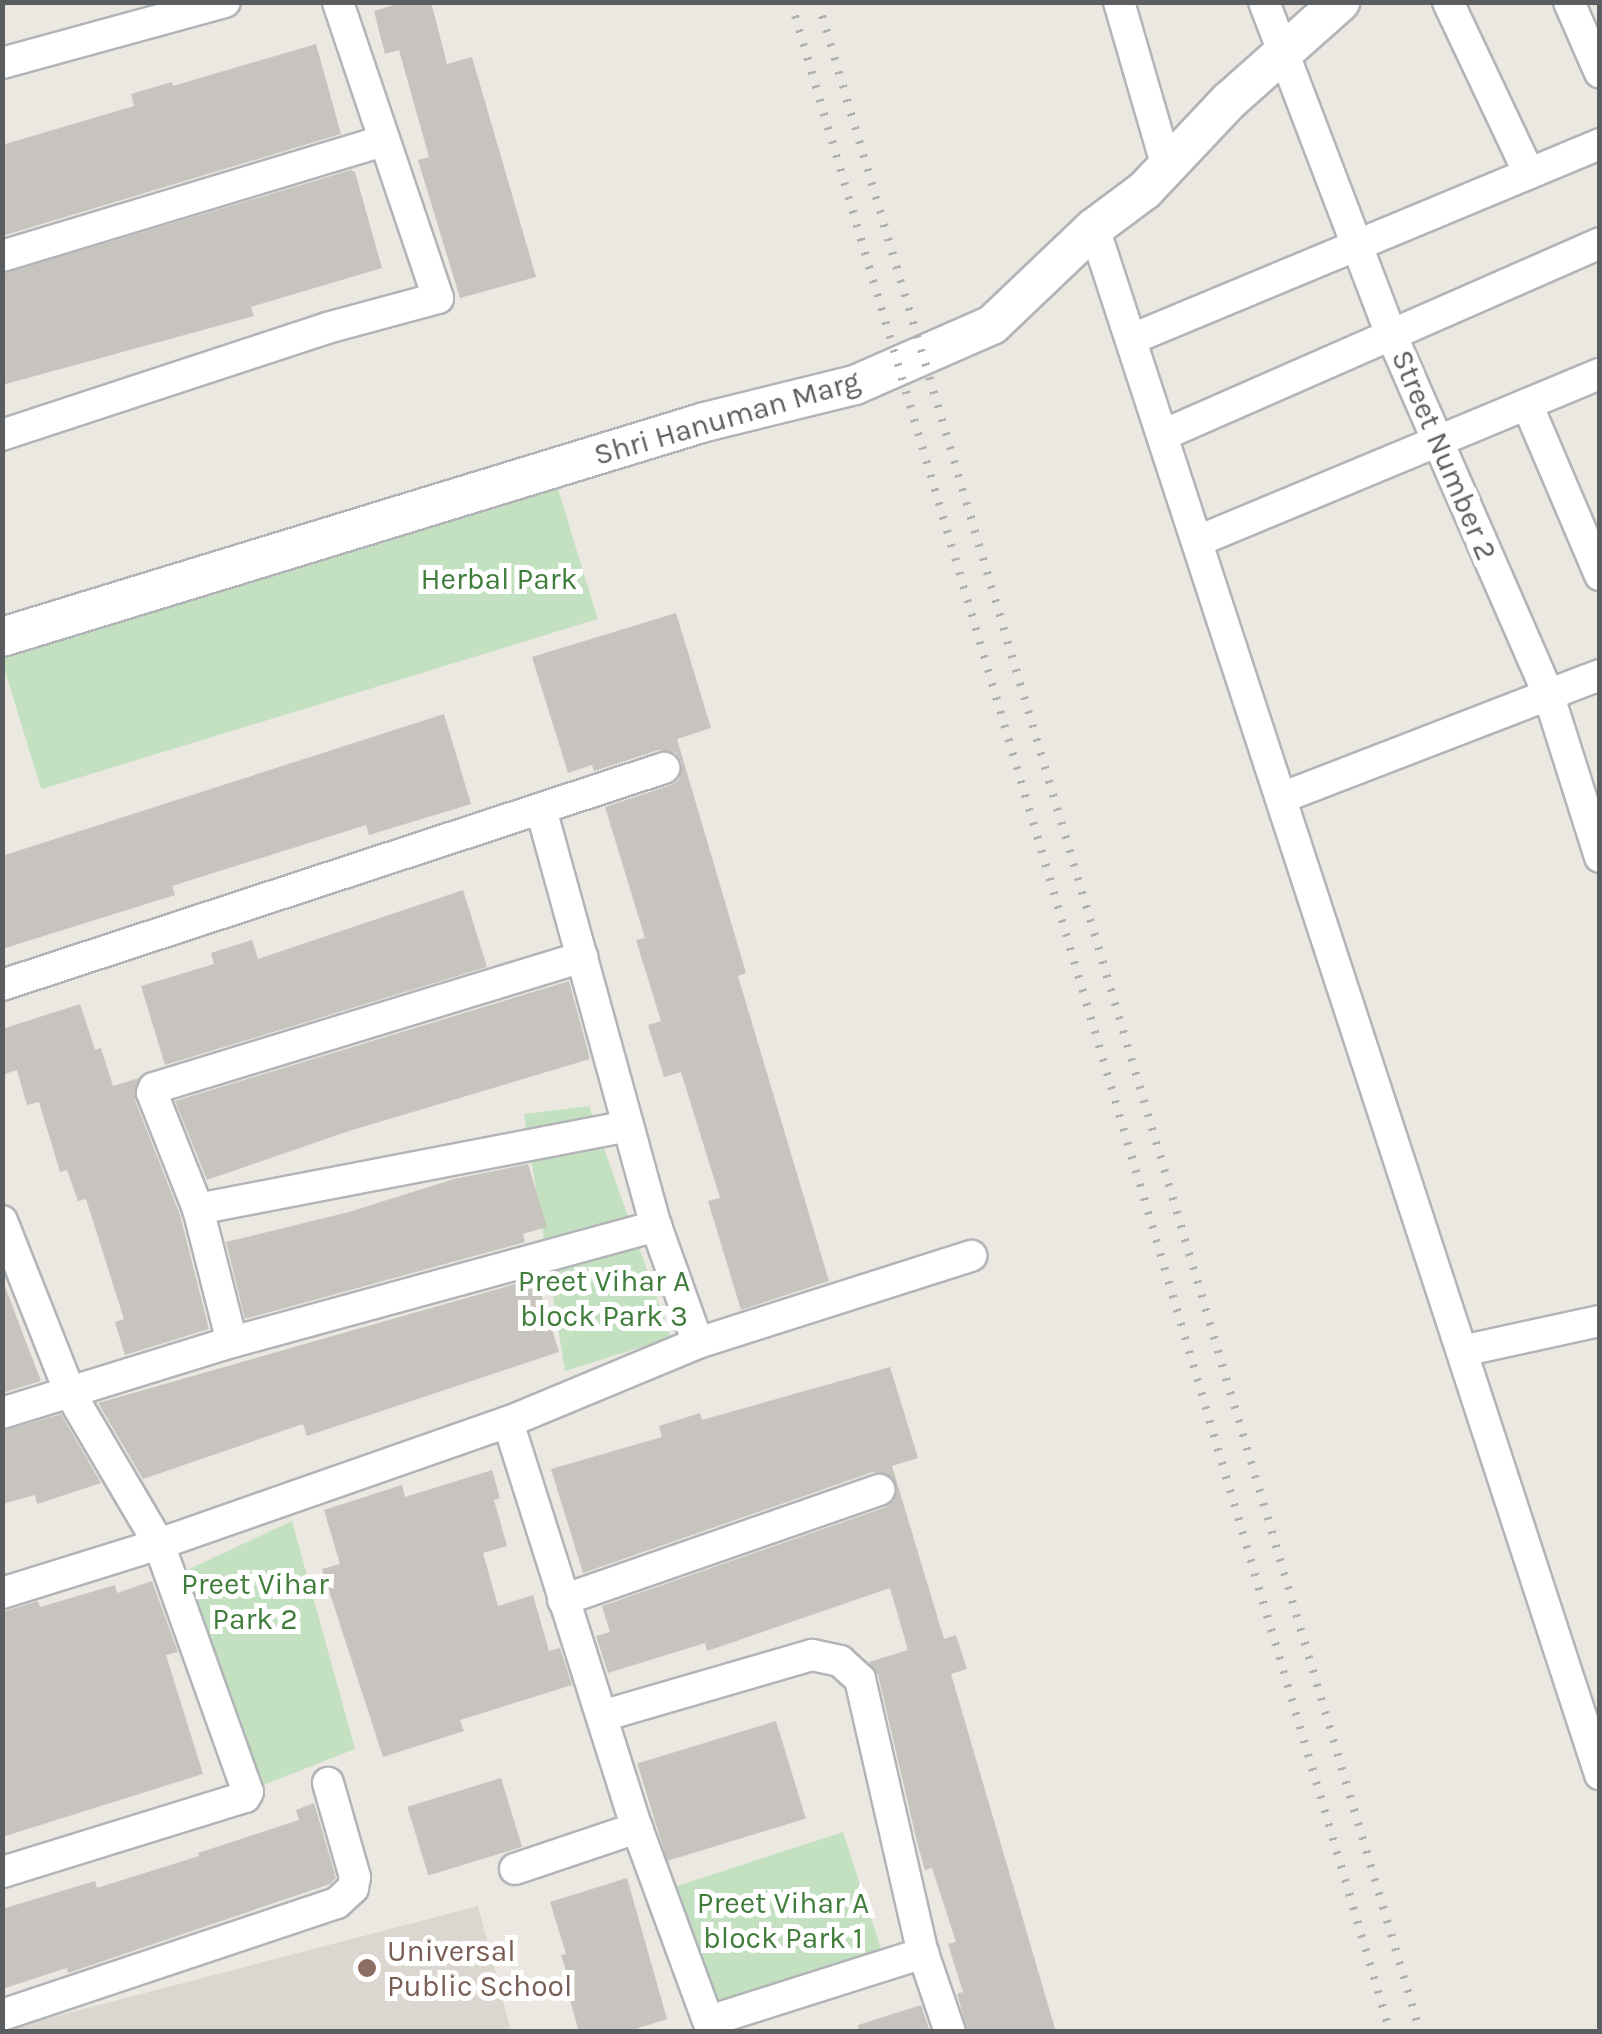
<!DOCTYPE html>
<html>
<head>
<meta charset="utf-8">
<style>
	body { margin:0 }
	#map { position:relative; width:1602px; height:2034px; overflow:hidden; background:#ebe8e1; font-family:Karla,sans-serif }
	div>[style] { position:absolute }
	.education>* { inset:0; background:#dbd7d0 }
	.green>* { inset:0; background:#c3e1c0; transform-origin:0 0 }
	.building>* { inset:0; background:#c7c3be; transform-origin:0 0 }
	.roads { filter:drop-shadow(2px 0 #b2b4b8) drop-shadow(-2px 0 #b2b4b8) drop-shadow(0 2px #b2b4b8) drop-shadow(0 -2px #b2b4b8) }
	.minor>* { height:30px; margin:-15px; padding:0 15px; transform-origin:15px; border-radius:15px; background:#fff }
	.tertiary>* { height:38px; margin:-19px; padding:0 19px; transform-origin:19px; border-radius:19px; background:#fff }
	.rail>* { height:8px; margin-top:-4px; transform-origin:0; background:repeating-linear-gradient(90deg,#b0b1b1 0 2.5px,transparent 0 14.5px) }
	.dots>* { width:28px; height:28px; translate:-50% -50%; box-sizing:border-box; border:5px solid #fff; border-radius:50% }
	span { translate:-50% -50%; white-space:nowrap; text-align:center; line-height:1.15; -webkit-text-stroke:10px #fff; paint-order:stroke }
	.street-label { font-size:30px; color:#5a5e61 }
	.park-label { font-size:30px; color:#407d3c }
	.education-label { font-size:30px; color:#785e54 }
	.left { translate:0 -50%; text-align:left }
	.frame { position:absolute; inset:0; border:5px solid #5a5e61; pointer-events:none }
</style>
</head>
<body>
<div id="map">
	<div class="education">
		<i style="clip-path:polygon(478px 1906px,511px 2031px,3px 2032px,3px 2030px)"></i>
	</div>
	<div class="green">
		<i style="left:558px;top:489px;width:136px;height:582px;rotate:73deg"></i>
		<i style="clip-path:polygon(589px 1106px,671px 1338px,565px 1371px,524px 1114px)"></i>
		<i style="clip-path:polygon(292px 1521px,355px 1749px,261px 1786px,185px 1571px)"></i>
		<i style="left:843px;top:1832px;width:134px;height:189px;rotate:72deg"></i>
	</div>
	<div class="building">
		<i style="clip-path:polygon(404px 2px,431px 2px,447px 64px,472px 57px,536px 277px,460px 298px,418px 160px,429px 157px,399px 50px,385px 54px,374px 11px)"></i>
		<i style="clip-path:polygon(316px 44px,341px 134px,2px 236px,2px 145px,134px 106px,131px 94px,172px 82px,173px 86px)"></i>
		<i style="clip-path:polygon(351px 170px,355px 172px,382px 268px,251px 307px,254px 316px,2px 385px,2px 274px)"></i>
		<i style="clip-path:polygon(676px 613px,711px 728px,677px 739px,746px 973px,738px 976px,829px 1281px,741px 1310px,708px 1201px,720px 1198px,681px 1072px,664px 1077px,648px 1025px,661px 1021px,636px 940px,645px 938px,605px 807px,671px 785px,679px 780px,682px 763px,676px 753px,659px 750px,594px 771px,592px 765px,568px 773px,532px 657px)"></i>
		<i style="clip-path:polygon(444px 714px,471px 804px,369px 835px,366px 825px,172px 886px,175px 895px,2px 949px,2px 856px)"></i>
		<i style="clip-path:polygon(463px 890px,487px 967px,165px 1065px,141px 986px,214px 964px,211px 953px,252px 940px,258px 959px)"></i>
		<i style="clip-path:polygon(569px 981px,590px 1059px,349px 1131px,207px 1180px,175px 1101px)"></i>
		<i style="clip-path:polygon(80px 1004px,95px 1050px,101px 1048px,113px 1086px,139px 1078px,135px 1100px,180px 1215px,209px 1329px,125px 1355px,115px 1322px,124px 1319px,86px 1199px,78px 1201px,67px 1170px,60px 1172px,39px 1102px,27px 1105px,17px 1070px,2px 1075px,2px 1029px)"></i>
		<i style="clip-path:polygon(528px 1164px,547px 1227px,523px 1234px,525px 1242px,245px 1319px,226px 1242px,349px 1212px,454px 1179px)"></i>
		<i style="clip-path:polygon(536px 1278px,559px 1352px,307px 1436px,303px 1424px,143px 1479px,98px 1403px)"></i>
		<i style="clip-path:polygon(2px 1279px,41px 1381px,2px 1393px)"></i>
		<i style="clip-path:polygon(890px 1367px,918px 1458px,892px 1466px,944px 1639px,956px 1635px,967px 1669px,951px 1674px,1056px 2032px,968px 2032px,957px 1994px,963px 1992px,948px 1944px,956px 1942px,932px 1868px,925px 1870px,918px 1846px,878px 1675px,869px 1662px,908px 1650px,890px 1588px,707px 1651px,705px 1643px,608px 1673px,596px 1636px,610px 1632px,602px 1606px,886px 1507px,897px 1493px,892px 1477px,873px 1472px,583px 1573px,551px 1469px,662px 1437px,659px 1426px,700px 1413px,702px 1420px)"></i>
		<i style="clip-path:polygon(61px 1414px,101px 1483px,37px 1504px,35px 1495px,2px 1504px,2px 1431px)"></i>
		<i style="clip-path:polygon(492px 1470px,500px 1498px,494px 1500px,507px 1546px,483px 1553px,498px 1606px,533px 1595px,549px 1651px,560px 1648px,572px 1685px,460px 1720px,464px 1731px,383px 1757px,322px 1569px,340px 1564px,324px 1510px,402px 1485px,405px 1497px)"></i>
		<i style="clip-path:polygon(152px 1581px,178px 1652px,166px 1655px,203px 1774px,2px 1837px,2px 1612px,38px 1601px,40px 1607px,115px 1585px,117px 1593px)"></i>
		<i style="left:776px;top:1721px;width:102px;height:145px;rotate:73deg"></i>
		<i style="left:501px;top:1778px;width:72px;height:98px;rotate:73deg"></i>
		<i style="clip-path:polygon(314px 1803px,336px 1878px,330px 1884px,68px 1973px,67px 1968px,2px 1989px,2px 1909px,95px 1881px,97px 1888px,199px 1856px,198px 1853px,299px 1820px,296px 1810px)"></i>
		<i style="clip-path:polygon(627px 1878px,667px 2019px,626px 2032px,579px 2032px,570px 2000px,575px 1999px,561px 1955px,566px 1954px,550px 1902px)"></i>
		<i style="clip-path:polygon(921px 2005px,930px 2032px,859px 2032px,858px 2025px)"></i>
	</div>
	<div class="roads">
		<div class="minor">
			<i style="left:1119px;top:2px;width:172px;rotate:73.8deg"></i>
			<i style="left:1264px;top:2px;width:355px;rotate:69.1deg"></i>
			<i style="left:1391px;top:334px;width:392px;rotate:66.4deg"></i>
			<i style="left:1548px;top:693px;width:172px;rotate:72.4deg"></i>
			<i style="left:1448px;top:2px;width:189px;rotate:64.7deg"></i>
			<i style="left:1569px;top:2px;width:77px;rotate:66.4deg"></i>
			<i style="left:2px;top:63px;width:231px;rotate:-15.3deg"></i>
			<i style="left:1094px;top:228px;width:1627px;rotate:71.88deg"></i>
			<i style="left:2px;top:256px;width:397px;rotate:-16.8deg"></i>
			<i style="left:1132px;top:339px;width:507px;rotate:-22.62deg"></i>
			<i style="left:1527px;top:404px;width:186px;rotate:66.9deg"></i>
			<i style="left:2px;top:435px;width:342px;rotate:-18.2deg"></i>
			<i style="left:327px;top:328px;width:115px;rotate:-15.1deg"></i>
			<i style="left:438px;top:298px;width:312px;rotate:-108.7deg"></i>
			<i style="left:1163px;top:435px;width:477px;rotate:-23.7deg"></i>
			<i style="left:1198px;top:541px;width:435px;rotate:-22.6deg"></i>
			<i style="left:1281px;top:798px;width:342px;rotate:-21.1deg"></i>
			<i style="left:541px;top:809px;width:433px;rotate:74.6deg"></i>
			<i style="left:656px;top:1226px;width:124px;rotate:70.3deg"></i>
			<i style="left:2px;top:985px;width:697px;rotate:-18.15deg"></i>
			<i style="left:198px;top:1209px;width:438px;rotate:-10.9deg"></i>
			<i style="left:2px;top:1221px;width:185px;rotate:68.4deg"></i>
			<i style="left:70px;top:1393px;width:175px;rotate:59.5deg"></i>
			<i style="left:159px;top:1544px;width:263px;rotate:70.3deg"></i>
			<i style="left:248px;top:1792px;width:6px;rotate:121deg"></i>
			<i style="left:245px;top:1797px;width:254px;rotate:162.8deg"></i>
			<i style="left:232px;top:1342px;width:137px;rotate:-104.3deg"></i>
			<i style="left:198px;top:1209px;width:125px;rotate:-111.6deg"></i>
			<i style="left:152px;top:1093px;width:5px;rotate:-68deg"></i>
			<i style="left:154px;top:1088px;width:448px;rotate:-17deg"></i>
			<i style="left:1462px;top:1351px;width:141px;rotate:-12.3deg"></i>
			<i style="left:2px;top:1413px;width:241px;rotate:-17.2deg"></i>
			<i style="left:232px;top:1342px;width:440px;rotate:-15.3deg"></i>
			<i style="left:508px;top:1422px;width:426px;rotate:72.4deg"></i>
			<i style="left:637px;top:1828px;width:217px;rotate:69.8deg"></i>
			<i style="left:2px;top:1593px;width:164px;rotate:-17.3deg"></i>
			<i style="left:159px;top:1544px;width:370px;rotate:-19.3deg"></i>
			<i style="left:508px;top:1422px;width:206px;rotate:-22.6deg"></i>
			<i style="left:698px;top:1343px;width:287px;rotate:-17.7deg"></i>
			<i style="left:563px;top:1600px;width:335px;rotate:-19.2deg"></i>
			<i style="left:602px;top:1716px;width:219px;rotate:-16.2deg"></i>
			<i style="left:812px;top:1655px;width:29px;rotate:12deg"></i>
			<i style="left:840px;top:1661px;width:27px;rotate:42deg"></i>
			<i style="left:860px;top:1679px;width:281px;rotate:77.1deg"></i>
			<i style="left:923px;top:1953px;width:83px;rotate:71.1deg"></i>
			<i style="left:515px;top:1869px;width:129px;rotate:-18.6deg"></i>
			<i style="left:2px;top:2015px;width:353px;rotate:-18.5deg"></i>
			<i style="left:337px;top:1903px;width:22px;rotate:-43deg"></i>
			<i style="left:353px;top:1888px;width:11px;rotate:-80deg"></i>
			<i style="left:355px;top:1877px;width:98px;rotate:-106deg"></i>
			<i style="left:709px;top:2021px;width:225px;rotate:-17.6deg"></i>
		</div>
		<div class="tertiary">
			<i style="left:2px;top:637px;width:735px;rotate:-17.01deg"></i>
			<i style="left:705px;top:422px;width:154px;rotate:-13.9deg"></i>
			<i style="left:855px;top:385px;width:150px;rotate:-23.7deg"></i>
			<i style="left:992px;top:325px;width:141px;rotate:-43.6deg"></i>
			<i style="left:1094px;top:228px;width:64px;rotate:-36.7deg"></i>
			<i style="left:1145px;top:190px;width:122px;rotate:-46.7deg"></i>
			<i style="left:1229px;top:101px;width:149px;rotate:-41.7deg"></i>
		</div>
	</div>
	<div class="rail">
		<i style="left:791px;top:2px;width:2117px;rotate:73.56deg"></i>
		<i style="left:818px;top:2px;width:2117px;rotate:73.48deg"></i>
	</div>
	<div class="dots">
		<i style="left:367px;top:1968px;background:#8d6e63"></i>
	</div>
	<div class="street-label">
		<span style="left:727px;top:418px;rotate:-16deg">Shri Hanuman Marg</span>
		<span style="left:1444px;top:455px;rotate:67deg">Street Number 2</span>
	</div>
	<div class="park-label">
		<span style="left:499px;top:579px">Herbal Park</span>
		<span style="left:604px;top:1298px">Preet Vihar A<br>block Park 3</span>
		<span style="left:255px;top:1601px">Preet Vihar<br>Park 2</span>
		<span style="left:783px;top:1920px">Preet Vihar A<br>block Park 1</span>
	</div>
	<div class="education-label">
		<span class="left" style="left:387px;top:1968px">Universal<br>Public School</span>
	</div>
	<div class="frame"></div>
</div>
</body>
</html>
